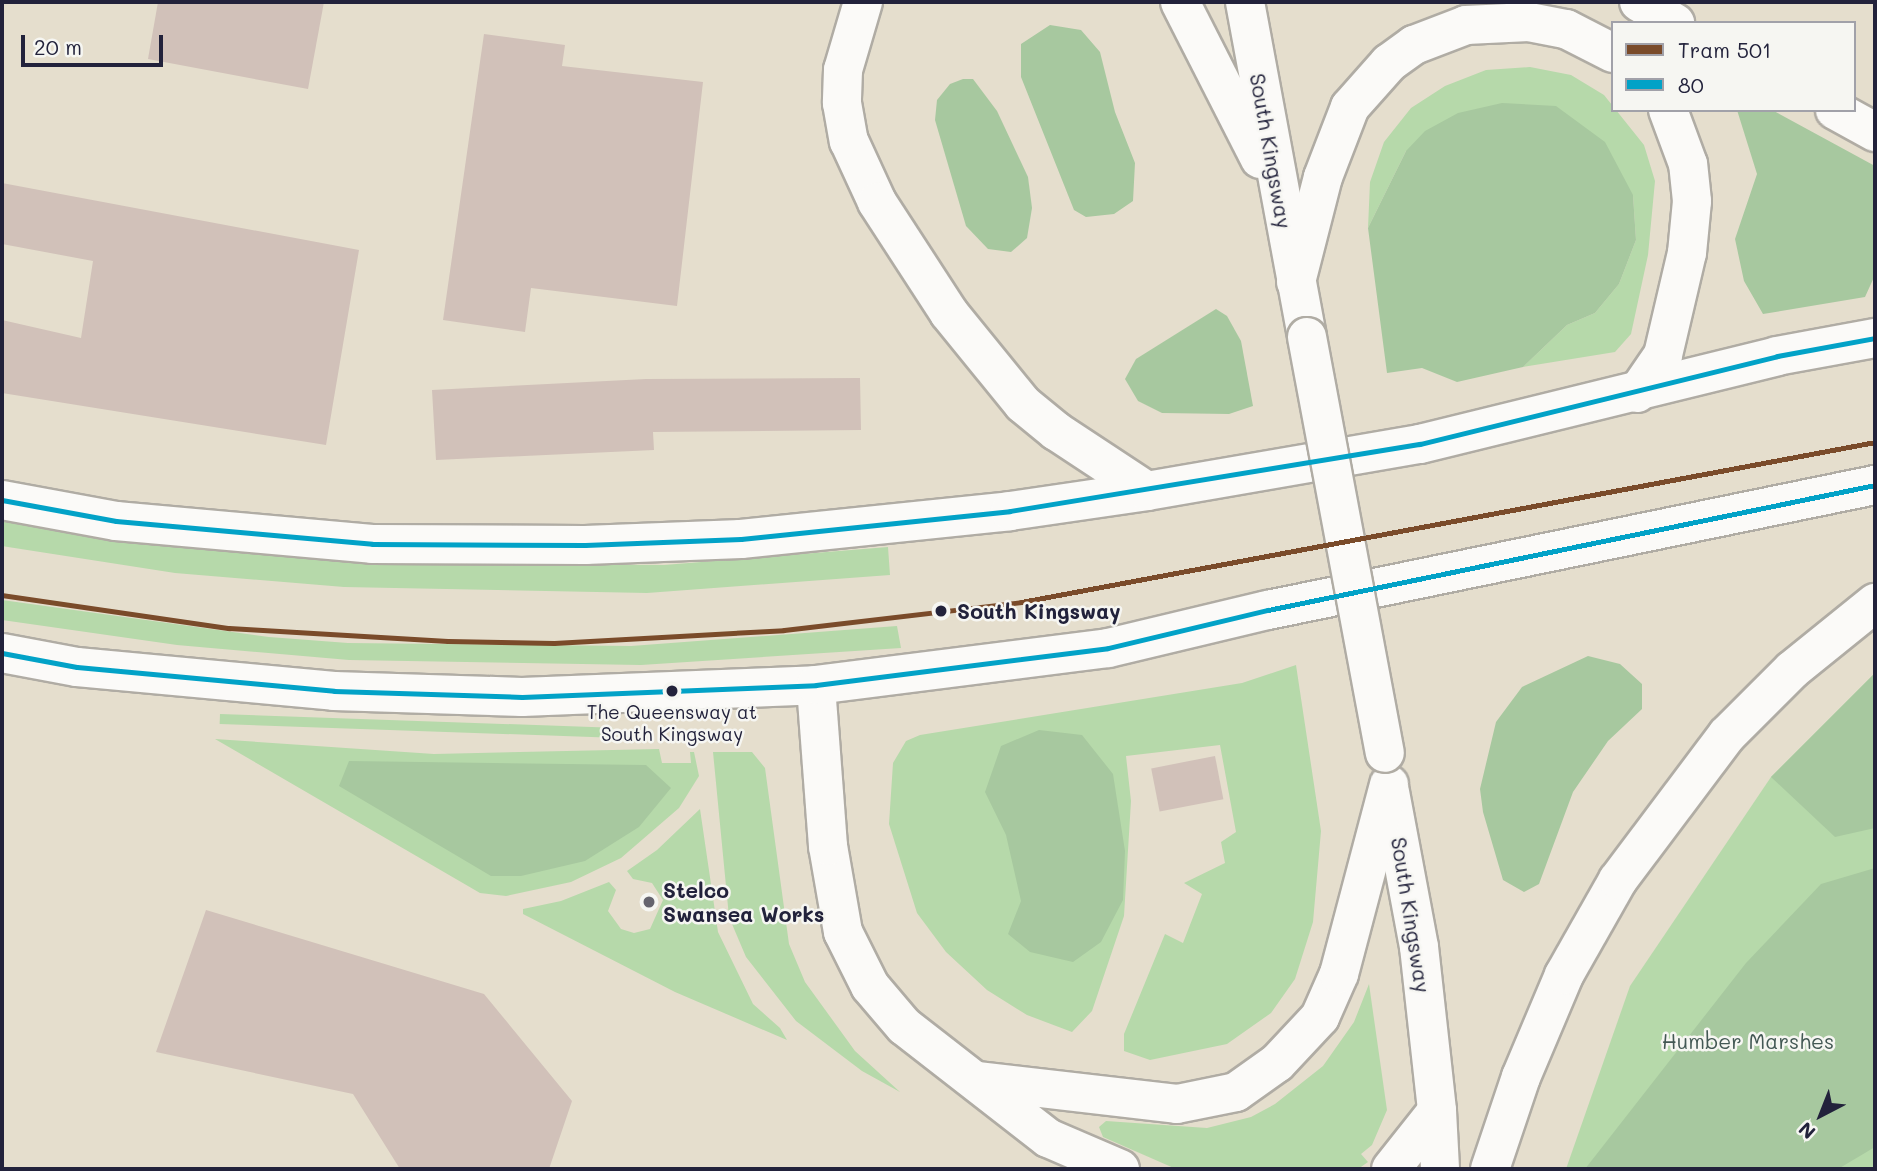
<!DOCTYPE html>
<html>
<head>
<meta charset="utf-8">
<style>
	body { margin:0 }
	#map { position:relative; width:1877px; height:1171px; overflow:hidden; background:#e5decd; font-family:Mali,sans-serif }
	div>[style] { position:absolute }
	.green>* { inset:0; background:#b6d9aa; transform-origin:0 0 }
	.forest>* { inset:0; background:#a7c89f }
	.building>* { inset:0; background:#d1c1b9; transform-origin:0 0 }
	.roads { filter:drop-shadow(2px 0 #b0aca4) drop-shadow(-2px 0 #b0aca4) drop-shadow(0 2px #b0aca4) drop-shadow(0 -2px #b0aca4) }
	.secondary>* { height:38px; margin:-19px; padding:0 19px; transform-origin:19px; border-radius:19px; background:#fbfaf8 }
	.primary>* { height:38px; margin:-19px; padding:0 19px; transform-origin:19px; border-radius:19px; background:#fbfaf8 }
	.highway>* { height:38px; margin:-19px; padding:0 19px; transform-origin:19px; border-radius:19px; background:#fbfaf8 }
	.bridges { filter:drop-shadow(2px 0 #b0aca4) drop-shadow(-2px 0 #b0aca4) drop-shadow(0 2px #b0aca4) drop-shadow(0 -2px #b0aca4) }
	.primary-bridge>* { height:38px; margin:-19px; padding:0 19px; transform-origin:19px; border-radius:19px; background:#fbfaf8 }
	.bus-1>* { height:5px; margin:-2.5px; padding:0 2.5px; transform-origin:2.5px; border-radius:2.5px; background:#02a2c7 }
	.tram-1>* { height:5px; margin:-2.5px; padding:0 2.5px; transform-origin:2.5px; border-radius:2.5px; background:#7a4b2a }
	.dots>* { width:19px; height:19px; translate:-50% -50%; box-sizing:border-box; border:4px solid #f6f6f2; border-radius:50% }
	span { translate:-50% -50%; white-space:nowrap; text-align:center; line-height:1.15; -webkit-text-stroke:5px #f6f6f2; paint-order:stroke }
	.bus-label { font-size:19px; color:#22223b }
	.street-label { font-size:21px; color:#22223b }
	.stop-label { font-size:21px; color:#22223b; font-weight:700 }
	.left { translate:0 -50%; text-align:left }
	.poi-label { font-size:21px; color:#22223b; font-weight:700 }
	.park-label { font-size:21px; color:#435854 }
	.frame { position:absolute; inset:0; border:4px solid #22223b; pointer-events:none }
	.legend { position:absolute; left:1611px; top:21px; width:245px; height:91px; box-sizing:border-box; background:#f6f6f2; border:2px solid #a1a1a9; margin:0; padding:9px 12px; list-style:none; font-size:21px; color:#22223b }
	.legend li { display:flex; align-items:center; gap:14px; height:35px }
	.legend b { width:35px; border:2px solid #a1a1a9 }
	.north { position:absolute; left:1786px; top:1080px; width:70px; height:70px; -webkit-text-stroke:5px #f6f6f2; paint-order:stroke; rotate:222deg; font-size:19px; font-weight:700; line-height:28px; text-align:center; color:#22223b }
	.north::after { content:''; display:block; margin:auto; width:24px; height:32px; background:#22223b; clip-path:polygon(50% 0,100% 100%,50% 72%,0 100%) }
	.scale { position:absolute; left:21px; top:35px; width:142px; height:32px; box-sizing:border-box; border:4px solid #22223b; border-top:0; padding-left:9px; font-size:21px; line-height:24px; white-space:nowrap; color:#22223b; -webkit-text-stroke:5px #f6f6f2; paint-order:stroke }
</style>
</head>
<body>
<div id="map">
	<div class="green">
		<i style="clip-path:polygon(1530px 67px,1571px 75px,1604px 95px,1644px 145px,1655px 181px,1648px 255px,1631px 334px,1615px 352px,1523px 367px,1567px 325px,1595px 313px,1619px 284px,1636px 240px,1633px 195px,1406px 151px,1368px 228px,1370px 182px,1384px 142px,1411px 108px,1445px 86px,1486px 70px)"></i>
		<i style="clip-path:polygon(2px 520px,235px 552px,372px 563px,664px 565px,888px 547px,890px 575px,647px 593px,344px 587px,175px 573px,8px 547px,2px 546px)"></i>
		<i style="clip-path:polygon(2px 600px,269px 637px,348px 643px,631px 646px,897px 626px,901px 648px,641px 665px,349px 660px,177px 645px,2px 620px)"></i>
		<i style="clip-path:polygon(1296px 665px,1321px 831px,1313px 922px,1295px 979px,1271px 1013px,1227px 1044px,1150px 1060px,1124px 1051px,1124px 1034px,1165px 934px,1183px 943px,1202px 894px,1184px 883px,1225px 863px,1221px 842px,1236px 832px,1220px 745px,1126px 756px,1131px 801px,1124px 916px,1092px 1011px,1072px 1032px,1027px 1015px,987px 990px,946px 952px,917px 913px,889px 824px,893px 763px,906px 741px,920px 735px,1242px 683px)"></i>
		<i style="clip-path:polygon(1875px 673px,1875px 1169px,1566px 1169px,1630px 986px,1771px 777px)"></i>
		<i style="left:220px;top:714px;width:393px;height:10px;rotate:2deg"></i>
		<i style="clip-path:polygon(215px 739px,434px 754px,659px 749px,662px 763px,691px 763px,690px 752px,694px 752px,699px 776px,679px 808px,621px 858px,571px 882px,506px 896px,480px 893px)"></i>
		<i style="clip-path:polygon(713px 752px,752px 752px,765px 768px,789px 944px,805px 982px,855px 1051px,900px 1092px,862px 1071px,796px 1021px,746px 957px,729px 917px)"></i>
		<i style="clip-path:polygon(700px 809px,718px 932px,753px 1004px,780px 1028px,787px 1040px,675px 992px,523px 914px,523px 909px,561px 901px,609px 882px,616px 890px,608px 911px,621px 929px,634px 933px,650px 929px,663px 900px,652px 883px,633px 879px,627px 871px,657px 850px)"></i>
		<i style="clip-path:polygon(1369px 984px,1387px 1110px,1372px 1145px,1361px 1154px,1368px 1162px,1358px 1169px,1176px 1169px,1103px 1137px,1099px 1127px,1106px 1121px,1207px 1128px,1251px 1117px,1275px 1104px,1323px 1066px,1354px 1022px)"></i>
	</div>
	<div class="forest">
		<i style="clip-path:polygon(1050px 25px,1081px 30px,1100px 52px,1115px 112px,1135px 163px,1133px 201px,1114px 214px,1086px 217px,1074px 210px,1021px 77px,1021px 44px)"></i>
		<i style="clip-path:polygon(963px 79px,973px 79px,997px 111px,1028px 177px,1032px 208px,1027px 238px,1011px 252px,988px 249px,966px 226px,935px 120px,937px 100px,950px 84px)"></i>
		<i style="clip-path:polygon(1502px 103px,1556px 106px,1605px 142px,1633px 195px,1636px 240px,1619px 284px,1595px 313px,1567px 325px,1523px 367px,1457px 382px,1422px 368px,1387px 373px,1368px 228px,1406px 151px,1425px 131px,1458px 113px)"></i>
		<i style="clip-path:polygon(1737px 110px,1772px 110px,1875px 166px,1875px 275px,1865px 297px,1763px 314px,1744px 281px,1735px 239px,1757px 174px)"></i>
		<i style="clip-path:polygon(1216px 309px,1227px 316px,1241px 341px,1253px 406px,1229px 414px,1162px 413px,1138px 401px,1125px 379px,1136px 359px)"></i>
		<i style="clip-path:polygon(1588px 656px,1620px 664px,1642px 684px,1642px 709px,1608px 741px,1573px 792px,1539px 884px,1524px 892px,1503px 880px,1483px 812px,1480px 789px,1496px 722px,1522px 687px)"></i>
		<i style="clip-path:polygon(1875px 673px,1875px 828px,1835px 837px,1771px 777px)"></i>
		<i style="clip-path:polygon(1039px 730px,1082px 735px,1113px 774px,1125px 851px,1123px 900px,1101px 942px,1073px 962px,1030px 952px,1008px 934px,1021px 901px,1006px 835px,985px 792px,1001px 746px)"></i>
		<i style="clip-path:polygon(349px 761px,646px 765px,671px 788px,639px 827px,585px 861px,521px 876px,491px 876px,339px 786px)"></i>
		<i style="clip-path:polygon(1875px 868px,1875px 1147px,1838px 1169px,1585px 1169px,1746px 963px,1821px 884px)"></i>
	</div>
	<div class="building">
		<i style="clip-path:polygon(158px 2px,324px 2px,308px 89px,148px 59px)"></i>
		<i style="clip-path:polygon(484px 34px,565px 45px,562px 66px,703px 82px,677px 306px,531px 288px,525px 332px,443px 320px)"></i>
		<i style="clip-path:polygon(2px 183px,359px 250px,326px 445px,2px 393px,2px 320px,81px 338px,93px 261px,2px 244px)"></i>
		<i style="clip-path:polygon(860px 378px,861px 430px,653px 432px,654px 450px,436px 460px,432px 390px,646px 379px)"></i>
		<i style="left:1215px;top:756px;width:44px;height:65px;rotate:79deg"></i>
		<i style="clip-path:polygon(206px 910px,484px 994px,572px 1101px,549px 1169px,400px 1169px,353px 1094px,156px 1052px)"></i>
	</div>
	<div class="roads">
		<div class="secondary">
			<i style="left:2px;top:500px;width:116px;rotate:10.4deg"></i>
			<i style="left:116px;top:521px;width:257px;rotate:5.1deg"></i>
			<i style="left:372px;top:544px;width:213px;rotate:0.3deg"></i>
			<i style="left:585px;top:545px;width:156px;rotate:-2.2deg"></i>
			<i style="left:741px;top:539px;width:270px;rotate:-5.9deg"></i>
			<i style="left:1010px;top:511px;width:138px;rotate:-8.3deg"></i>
			<i style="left:2px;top:653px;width:76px;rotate:10.6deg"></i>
			<i style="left:77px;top:667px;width:258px;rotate:5.3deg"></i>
			<i style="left:334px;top:691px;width:188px;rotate:1.8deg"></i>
			<i style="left:522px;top:697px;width:294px;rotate:-2.3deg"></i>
			<i style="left:1437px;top:1111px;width:58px;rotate:87deg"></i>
		</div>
		<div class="primary">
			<i style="left:863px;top:2px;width:71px;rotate:106.4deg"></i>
			<i style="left:843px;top:70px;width:33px;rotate:92deg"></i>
			<i style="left:842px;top:103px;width:39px;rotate:80deg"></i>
			<i style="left:849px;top:141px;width:67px;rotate:65.3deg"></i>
			<i style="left:877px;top:202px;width:132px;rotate:57deg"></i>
			<i style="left:949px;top:313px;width:117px;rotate:50.9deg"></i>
			<i style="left:1023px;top:404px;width:43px;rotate:39.3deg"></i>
			<i style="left:1056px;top:431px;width:109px;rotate:33.4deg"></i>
			<i style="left:1147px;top:491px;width:277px;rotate:-9.8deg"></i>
			<i style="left:1420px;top:444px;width:368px;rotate:-13.8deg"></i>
			<i style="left:1777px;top:356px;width:100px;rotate:-10.4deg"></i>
			<i style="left:1180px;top:2px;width:176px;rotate:63deg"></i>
			<i style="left:1245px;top:2px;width:341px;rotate:79.5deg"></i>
			<i style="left:1296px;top:282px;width:108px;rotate:-75.6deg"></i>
			<i style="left:1323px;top:177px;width:75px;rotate:-68.9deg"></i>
			<i style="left:1350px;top:107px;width:59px;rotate:-48.4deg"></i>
			<i style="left:1389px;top:63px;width:31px;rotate:-36deg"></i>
			<i style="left:1414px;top:45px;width:56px;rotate:-21deg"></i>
			<i style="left:1466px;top:25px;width:63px;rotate:-2.7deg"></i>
			<i style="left:1529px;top:22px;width:38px;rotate:11deg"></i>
			<i style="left:1566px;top:29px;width:53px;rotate:27.1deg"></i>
			<i style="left:1637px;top:393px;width:46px;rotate:-55.6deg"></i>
			<i style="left:1663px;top:355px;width:105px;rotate:-76.8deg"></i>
			<i style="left:1687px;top:253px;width:52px;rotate:-84.5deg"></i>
			<i style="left:1692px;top:201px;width:37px;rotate:-96deg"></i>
			<i style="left:1688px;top:164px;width:58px;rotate:-110.3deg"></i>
			<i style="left:1390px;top:792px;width:158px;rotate:79.4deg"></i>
			<i style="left:1419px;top:947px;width:165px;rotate:83.7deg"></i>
			<i style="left:1437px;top:1111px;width:74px;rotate:128.4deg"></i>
			<i style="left:979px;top:1081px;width:199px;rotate:6.6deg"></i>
			<i style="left:1177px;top:1104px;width:60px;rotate:-11.5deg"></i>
			<i style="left:1236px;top:1092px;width:50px;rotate:-35.3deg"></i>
			<i style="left:1277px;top:1063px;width:63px;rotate:-46.9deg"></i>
			<i style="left:1320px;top:1017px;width:47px;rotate:-66.2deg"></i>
			<i style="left:1339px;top:974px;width:196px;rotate:-75.2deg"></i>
			<i style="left:1120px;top:1169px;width:78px;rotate:-156.7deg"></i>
			<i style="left:1048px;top:1138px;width:182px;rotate:-142.1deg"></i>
			<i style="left:904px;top:1026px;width:52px;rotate:-130.4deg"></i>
			<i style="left:870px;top:986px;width:60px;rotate:-116.6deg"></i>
			<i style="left:843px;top:932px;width:87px;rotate:-99.9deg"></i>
			<i style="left:828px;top:846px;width:161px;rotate:-94.3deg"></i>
			<i style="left:816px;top:685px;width:294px;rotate:-7.2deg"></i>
			<i style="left:1108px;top:648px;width:164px;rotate:-13.4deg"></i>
			<i style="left:1268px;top:610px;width:620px;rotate:-11.64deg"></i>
			<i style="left:1490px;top:1169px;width:97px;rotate:-71.4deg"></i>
			<i style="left:1521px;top:1077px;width:111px;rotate:-67.1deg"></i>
			<i style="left:1564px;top:975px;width:109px;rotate:-60.4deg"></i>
			<i style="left:1618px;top:880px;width:181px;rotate:-53.1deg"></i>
			<i style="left:1727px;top:735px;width:92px;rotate:-45deg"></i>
			<i style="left:1792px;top:670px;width:107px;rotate:-38.9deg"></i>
		</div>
		<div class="highway">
			<i style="left:1639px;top:2px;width:42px;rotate:30.3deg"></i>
			<i style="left:1835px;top:110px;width:46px;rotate:28.8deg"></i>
		</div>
	</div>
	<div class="bridges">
		<div class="primary-bridge">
			<i style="left:1307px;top:337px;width:423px;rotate:79.4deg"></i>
		</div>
	</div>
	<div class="bus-1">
		<i style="left:2px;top:500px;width:116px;rotate:10.4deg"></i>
		<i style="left:116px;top:521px;width:257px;rotate:5.1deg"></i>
		<i style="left:372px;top:544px;width:213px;rotate:0.3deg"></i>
		<i style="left:585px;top:545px;width:156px;rotate:-2.2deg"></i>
		<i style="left:741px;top:539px;width:270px;rotate:-5.9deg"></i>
		<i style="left:1010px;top:511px;width:415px;rotate:-9.3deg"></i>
		<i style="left:1420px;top:444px;width:368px;rotate:-13.8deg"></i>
		<i style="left:1777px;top:356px;width:100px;rotate:-10.4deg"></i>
		<i style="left:2px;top:653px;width:76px;rotate:10.6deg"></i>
		<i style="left:77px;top:667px;width:258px;rotate:5.3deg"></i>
		<i style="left:334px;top:691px;width:188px;rotate:1.8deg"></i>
		<i style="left:522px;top:697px;width:294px;rotate:-2.3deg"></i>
		<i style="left:816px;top:685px;width:294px;rotate:-7.2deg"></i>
		<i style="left:1108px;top:648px;width:164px;rotate:-13.4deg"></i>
		<i style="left:1268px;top:610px;width:620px;rotate:-11.64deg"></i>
	</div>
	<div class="tram-1">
		<i style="left:2px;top:595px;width:229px;rotate:8.3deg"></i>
		<i style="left:229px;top:628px;width:219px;rotate:3.4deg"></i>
		<i style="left:448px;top:641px;width:106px;rotate:1.1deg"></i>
		<i style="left:554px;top:643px;width:230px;rotate:-3.2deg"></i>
		<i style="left:784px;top:630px;width:239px;rotate:-6.7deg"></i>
		<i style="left:1021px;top:602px;width:869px;rotate:-10.61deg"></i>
	</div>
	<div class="dots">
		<i style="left:941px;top:611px;background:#22223b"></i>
		<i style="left:672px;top:691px;background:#22223b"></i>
		<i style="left:649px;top:902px;background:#66646e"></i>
	</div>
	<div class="bus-label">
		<span style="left:672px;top:723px">The Queensway at<br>South Kingsway</span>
	</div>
	<div class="street-label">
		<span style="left:1271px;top:151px;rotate:80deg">South Kingsway</span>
		<span style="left:1411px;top:915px;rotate:81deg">South Kingsway</span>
	</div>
	<div class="stop-label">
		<span class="left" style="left:957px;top:611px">South Kingsway</span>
	</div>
	<div class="poi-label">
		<span class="left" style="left:663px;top:902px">Stelco<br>Swansea Works</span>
	</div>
	<div class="park-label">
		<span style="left:1748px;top:1041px">Humber Marshes</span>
	</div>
	<div class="frame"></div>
	<ul class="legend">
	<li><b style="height:9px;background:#7a4b2a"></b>Tram 501</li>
	<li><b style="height:9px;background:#02a2c7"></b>80</li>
	</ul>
	<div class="north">N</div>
	<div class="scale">20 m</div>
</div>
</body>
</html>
